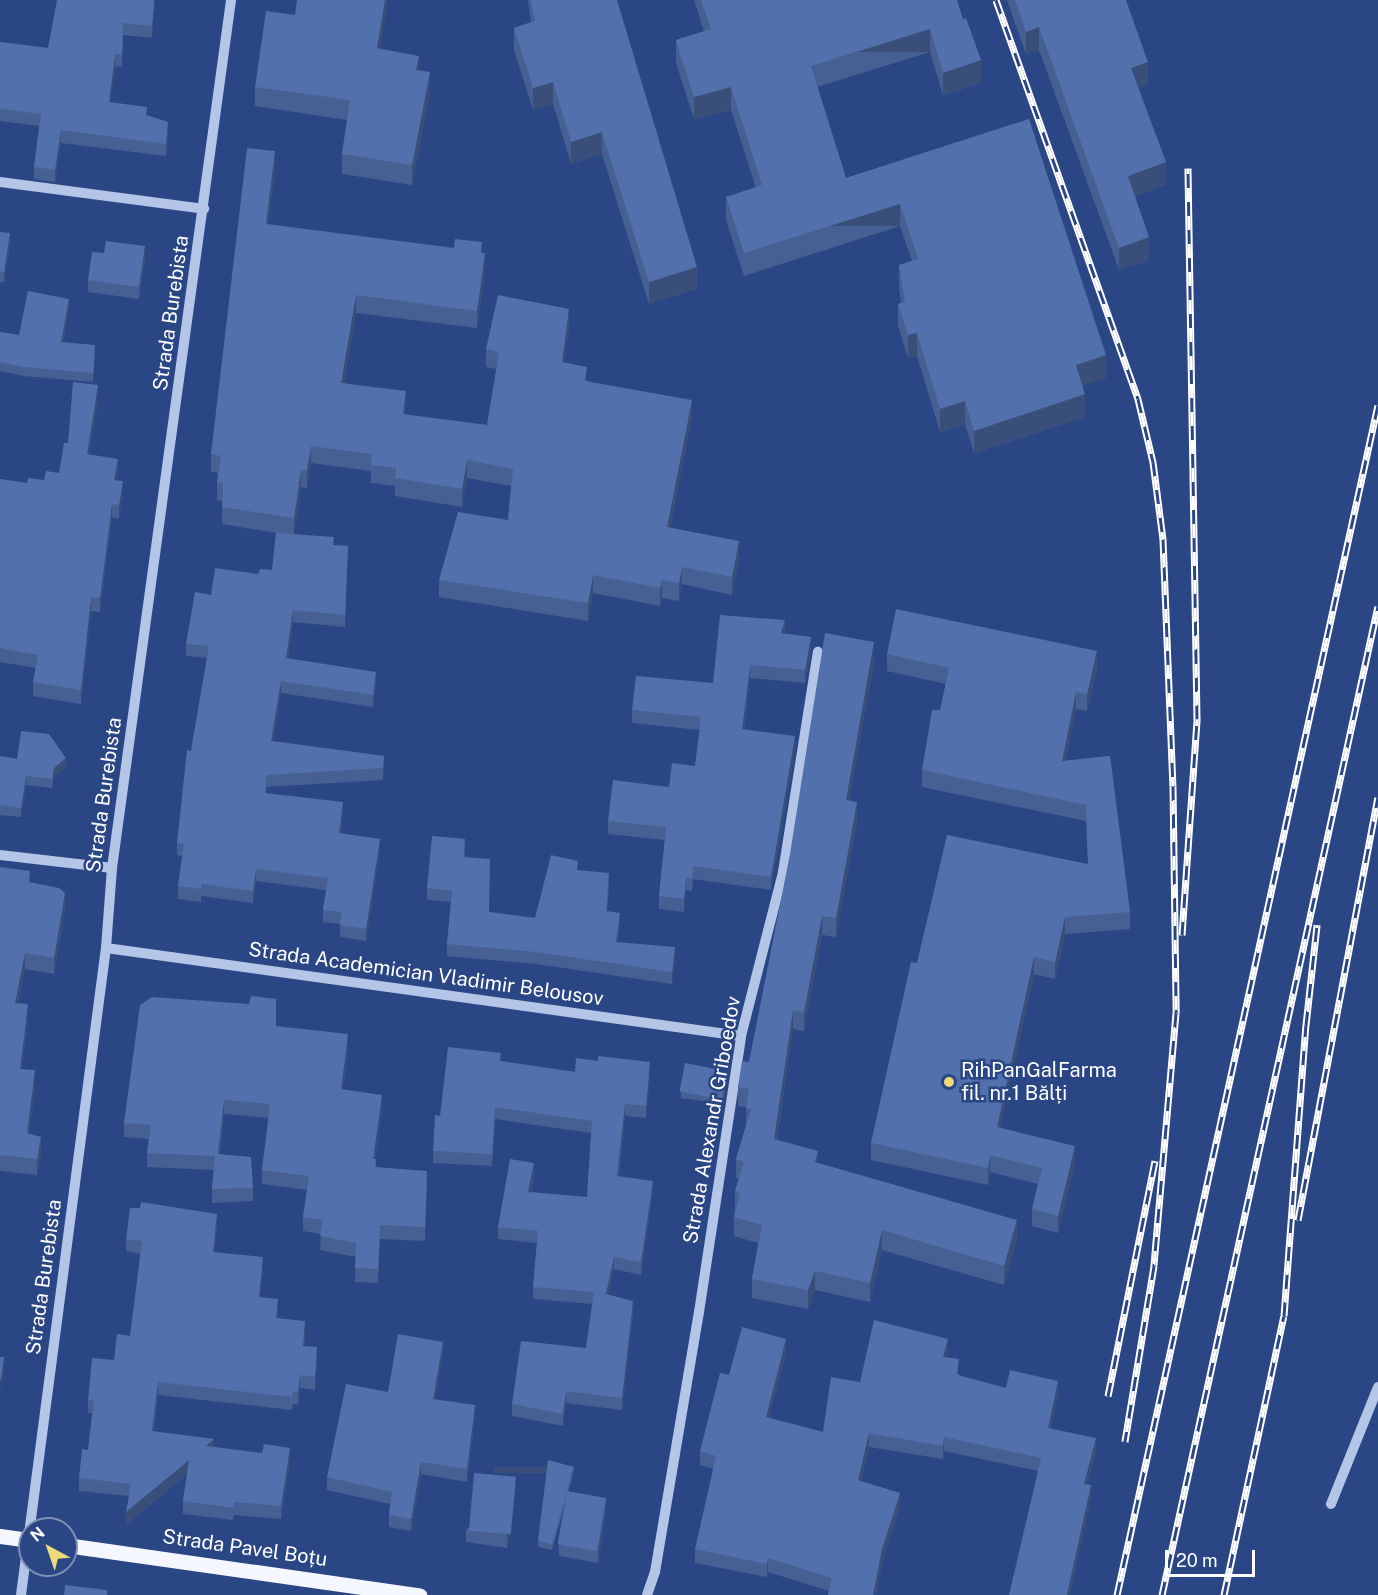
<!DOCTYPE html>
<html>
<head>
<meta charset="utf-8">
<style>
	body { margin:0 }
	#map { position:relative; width:1378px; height:1595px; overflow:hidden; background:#2a4684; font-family:"Public Sans",sans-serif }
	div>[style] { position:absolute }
	.minor>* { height:10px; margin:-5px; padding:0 5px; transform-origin:5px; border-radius:5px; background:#b4c5e7 }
	.major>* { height:15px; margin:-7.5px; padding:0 7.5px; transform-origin:7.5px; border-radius:7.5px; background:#f5f7fe }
	.rail>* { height:7px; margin-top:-3.5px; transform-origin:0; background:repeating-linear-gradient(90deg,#2a4684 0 14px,#fff 0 28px); box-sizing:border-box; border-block:2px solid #fff }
	.wall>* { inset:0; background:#476093 }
	.shaded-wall>* { inset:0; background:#394e78; transform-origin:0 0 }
	.building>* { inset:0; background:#5270ab; transform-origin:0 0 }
	.dots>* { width:16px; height:16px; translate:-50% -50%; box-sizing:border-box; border:3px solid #2a4684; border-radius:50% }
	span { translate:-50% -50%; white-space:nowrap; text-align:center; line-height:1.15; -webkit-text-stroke:5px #2a4684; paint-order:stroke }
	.street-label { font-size:20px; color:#fff }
	.poi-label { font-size:20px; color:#fff }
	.left { translate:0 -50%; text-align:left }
	.north { position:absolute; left:18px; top:1517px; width:60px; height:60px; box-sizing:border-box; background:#2a4684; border:2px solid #7f90b5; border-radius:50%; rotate:320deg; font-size:16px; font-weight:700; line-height:24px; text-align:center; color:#fff }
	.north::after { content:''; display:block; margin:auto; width:21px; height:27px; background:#edda7b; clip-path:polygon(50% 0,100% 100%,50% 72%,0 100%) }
	.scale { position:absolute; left:1165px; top:1550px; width:90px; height:27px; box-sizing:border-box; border:3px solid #fff; border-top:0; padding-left:8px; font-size:18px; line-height:21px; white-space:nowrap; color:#fff; -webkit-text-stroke:4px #2a4684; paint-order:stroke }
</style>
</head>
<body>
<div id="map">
	<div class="minor">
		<i style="left:0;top:182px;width:206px;rotate:7.5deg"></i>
		<i style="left:0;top:855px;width:113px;rotate:6.6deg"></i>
		<i style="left:106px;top:948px;width:641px;rotate:7.89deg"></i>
		<i style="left:1331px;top:1504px;width:126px;rotate:-68.1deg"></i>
		<i style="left:21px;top:1595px;width:653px;rotate:-82.52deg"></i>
		<i style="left:106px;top:948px;width:80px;rotate:-85.7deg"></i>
		<i style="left:112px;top:868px;width:876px;rotate:-82.19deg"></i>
		<i style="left:647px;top:1595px;width:24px;rotate:-71deg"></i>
		<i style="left:655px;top:1572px;width:264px;rotate:-80.4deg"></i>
		<i style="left:699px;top:1312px;width:279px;rotate:-81.3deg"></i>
		<i style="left:741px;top:1036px;width:169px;rotate:-75.6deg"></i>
		<i style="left:783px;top:872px;width:223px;rotate:-81deg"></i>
	</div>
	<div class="major">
		<i style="left:0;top:1536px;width:30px;rotate:8deg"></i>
		<i style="left:66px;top:1545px;width:357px;rotate:8.1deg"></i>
	</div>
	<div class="rail">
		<i style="left:996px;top:0;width:424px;rotate:70.4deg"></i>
		<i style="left:1138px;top:399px;width:65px;rotate:76.6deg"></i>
		<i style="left:1153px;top:462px;width:78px;rotate:82.6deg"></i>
		<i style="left:1163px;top:539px;width:247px;rotate:87.7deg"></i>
		<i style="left:1173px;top:786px;width:227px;rotate:89.2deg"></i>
		<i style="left:1176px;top:1013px;width:254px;rotate:95deg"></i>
		<i style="left:1154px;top:1266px;width:178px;rotate:99.4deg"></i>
		<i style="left:1182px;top:935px;width:217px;rotate:-86deg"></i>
		<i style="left:1197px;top:719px;width:551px;rotate:-90.94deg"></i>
		<i style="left:1298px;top:1220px;width:430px;rotate:-79.3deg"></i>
		<i style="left:1108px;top:1396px;width:240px;rotate:-78.7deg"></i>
		<i style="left:1117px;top:1595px;width:1218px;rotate:-77.63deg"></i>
		<i style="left:1162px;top:1595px;width:1012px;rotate:-77.68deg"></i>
		<i style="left:1224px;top:1595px;width:285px;rotate:-77.9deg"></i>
		<i style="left:1284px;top:1316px;width:292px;rotate:-85.7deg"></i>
		<i style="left:1306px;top:1025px;width:101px;rotate:-83.7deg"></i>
	</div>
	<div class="wall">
		<i style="clip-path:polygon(155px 0,152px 38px,123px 35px,122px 67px,115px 66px,110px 102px,147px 116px,168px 134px,166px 156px,61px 143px,55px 182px,34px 179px,34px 167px,39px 126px,0 121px,0 42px,48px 48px)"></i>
		<i style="clip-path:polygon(528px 0,617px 0,697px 289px,649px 304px,602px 154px,571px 164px,553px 104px,533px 110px,514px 50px,514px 28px,531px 22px)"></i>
		<i style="clip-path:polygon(694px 0,957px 0,981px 83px,943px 95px,930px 52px,817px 87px,846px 178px,1029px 119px,1106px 378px,1082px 385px,1085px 417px,974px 453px,965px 424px,940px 432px,917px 356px,908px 358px,898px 326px,898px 304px,901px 303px,899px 288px,899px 265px,912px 261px,900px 226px,744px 276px,726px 220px,726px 197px,756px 188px,731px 110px,694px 119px,676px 63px,676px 40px,704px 31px)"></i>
		<i style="clip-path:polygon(1007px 0,1126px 0,1148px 85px,1138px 88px,1166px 185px,1135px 196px,1149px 260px,1119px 270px,1039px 50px,1026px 54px)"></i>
		<i style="clip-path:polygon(380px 49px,419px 71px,430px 92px,412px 185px,342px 174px,342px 154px,347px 120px,255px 106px,255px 87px)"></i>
		<i style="clip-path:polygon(275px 169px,268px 224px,482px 253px,485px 271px,477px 328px,356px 313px,344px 383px,406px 409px,405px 415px,487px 425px,497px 369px,486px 367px,486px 349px,569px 327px,564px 363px,587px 381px,692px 417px,670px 528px,739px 559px,732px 595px,682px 584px,679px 601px,662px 598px,660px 606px,593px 593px,588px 621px,439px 597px,439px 580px,508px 520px,511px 486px,467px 478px,462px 507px,395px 496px,395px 486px,371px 483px,371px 471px,311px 463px,307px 488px,301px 487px,294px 534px,334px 545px,348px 546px,345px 627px,293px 622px,288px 658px,376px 685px,373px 707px,281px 693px,273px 741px,384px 756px,383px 780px,266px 787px,266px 793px,343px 814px,341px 833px,380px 851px,366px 941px,340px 937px,340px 924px,323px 922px,323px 910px,326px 890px,256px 881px,253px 903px,201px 896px,201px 902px,178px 899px,178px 886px,182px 856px,177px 855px,177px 843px,191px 751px,207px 658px,186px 656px,186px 644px,211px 595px,258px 574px,272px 570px,276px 533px,222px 524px,222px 501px,217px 500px,217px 482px,219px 473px,211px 472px,211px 454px)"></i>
		<i style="clip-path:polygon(0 232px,10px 244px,4px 282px,0 282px)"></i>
		<i style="clip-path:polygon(145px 258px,139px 299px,88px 292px,88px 280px)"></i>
		<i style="clip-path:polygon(69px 308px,63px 342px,95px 354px,93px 382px,24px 376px,0 371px,0 332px,19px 335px)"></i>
		<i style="clip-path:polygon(98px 398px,89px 455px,118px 473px,116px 480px,123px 495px,119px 519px,112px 517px,100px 612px,91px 611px,81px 704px,33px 696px,33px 682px,36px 668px,0 662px,0 479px,27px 483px,44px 480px,59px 473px,68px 443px)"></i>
		<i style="clip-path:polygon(785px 634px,811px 650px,805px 683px,750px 678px,744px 729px,795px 750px,771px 890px,693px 879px,692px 891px,686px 890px,684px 912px,659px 909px,659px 896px,665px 840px,608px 834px,608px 821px,669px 787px,695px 766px,700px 730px,632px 723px,632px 710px,713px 683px)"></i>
		<i style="clip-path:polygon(887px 654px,1097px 668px,1087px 711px,1076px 709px,1065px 761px,1110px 756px,1130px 912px,1130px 929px,1065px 934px,1055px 979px,1034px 974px,1000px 1128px,1075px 1163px,1058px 1233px,1032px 1226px,1032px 1209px,1038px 1184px,990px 1172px,988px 1185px,871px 1160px,871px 1143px,917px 963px,1088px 864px,1086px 821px,922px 787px,922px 770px,940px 710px,946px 684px,887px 671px)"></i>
		<i style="clip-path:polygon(874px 661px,849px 801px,857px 821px,836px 937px,822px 935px,804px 1031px,793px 1029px,777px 1140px,818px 1163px,1017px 1239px,1004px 1285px,882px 1250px,870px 1302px,815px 1290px,808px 1309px,752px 1298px,752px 1279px,758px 1243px,734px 1236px,734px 1217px,735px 1210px,735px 1191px,739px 1179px,736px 1178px,736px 1159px,746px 1126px,746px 1107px,738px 1106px,738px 1087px,749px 1062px)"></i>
		<i style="clip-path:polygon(0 756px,66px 767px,54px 777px,52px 788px,26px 785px,21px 817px,0 815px)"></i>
		<i style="clip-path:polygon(465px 851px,465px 857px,489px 912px,535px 918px,578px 870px,609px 884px,607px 912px,620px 925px,618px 942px,675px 959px,672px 984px,536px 964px,447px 956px,447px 944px,451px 902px,427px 900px,427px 888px)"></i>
		<i style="clip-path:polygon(0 867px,30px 882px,65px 909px,54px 974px,25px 969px,18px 1003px,28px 1020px,22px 1069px,35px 1086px,29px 1134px,41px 1153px,37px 1175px,0 1171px)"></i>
		<i style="clip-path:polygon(276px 1026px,348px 1047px,343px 1089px,382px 1109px,375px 1159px,376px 1167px,427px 1185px,425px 1241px,380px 1239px,378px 1283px,355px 1282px,356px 1257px,320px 1250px,321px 1234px,303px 1231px,303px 1217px,307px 1190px,262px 1184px,262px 1170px,269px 1118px,224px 1114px,220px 1154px,253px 1188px,253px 1201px,212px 1203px,212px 1189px,214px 1170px,147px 1167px,147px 1153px,149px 1139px,124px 1137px,124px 1123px)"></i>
		<i style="clip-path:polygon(501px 1061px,575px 1072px,650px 1074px,646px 1118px,625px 1116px,619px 1176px,653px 1193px,641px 1275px,614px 1269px,608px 1295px,633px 1313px,622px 1410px,566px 1403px,563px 1426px,512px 1416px,512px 1404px,586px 1348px,592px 1304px,533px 1299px,533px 1287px,537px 1243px,498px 1239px,498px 1227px,534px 1175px,531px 1192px,587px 1197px,591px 1133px,495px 1119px,492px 1166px,433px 1163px,433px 1151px,440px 1116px)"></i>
		<i style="clip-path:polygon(727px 1077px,723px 1104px,681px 1098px,681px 1092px)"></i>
		<i style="clip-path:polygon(217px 1227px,214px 1253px,263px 1269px,260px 1297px,278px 1312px,277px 1318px,305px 1333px,304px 1346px,317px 1360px,315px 1390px,300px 1388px,298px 1404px,293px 1404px,292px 1410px,158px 1395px,154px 1431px,214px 1447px,290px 1460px,281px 1519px,234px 1515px,233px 1520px,183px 1514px,183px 1501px,187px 1474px,126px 1525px,129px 1496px,79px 1491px,79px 1478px,88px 1450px,92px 1413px,88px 1413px,88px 1400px,130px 1336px,141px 1254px,126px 1251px,126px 1239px)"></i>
		<i style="clip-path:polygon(786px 1352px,769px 1418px,823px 1432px,860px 1382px,948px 1352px,946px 1357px,959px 1375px,961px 1376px,1006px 1388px,1058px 1394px,1051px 1428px,1096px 1452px,1087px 1484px,1091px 1499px,1038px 1471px,944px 1451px,943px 1459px,869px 1447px,861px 1481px,900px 1506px,882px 1563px,876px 1595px,828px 1595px,829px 1591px,768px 1572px,767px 1577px,695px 1563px,695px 1549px,714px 1469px,700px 1465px,700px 1451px,729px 1375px)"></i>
		<i style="clip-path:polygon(443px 1354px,435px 1400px,475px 1418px,467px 1482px,421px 1474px,411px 1531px,389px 1527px,389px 1515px,390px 1504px,327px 1490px,327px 1477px,388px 1392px)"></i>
		<i style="clip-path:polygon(574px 1473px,568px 1492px,606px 1510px,598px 1563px,559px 1556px,559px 1544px,566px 1501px,552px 1550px,538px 1547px,538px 1541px)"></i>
		<i style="clip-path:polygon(516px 1489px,507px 1548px,466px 1542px,466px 1530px)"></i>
	</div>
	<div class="shaded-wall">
		<i style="clip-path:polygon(154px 0,155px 0,152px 38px,152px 26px)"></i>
		<i style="clip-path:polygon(385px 0,388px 0,377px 68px,377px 48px)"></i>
		<i style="clip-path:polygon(1039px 27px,1039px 50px,1026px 54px,1026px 32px)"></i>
		<i style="left:930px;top:29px;width:23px;height:125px;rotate:90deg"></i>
		<i style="clip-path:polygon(115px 54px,115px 66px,109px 114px,109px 102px)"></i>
		<i style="clip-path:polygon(419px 56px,419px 75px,416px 70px)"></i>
		<i style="clip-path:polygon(981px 60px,981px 83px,943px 95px,943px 73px)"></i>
		<i style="clip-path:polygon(1148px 62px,1148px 85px,1131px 90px,1131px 68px)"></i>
		<i style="clip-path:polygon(430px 72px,430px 92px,412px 185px,412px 165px)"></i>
		<i style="clip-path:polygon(553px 82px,553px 104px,533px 110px,533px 88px)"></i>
		<i style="clip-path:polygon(731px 87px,731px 110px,694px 119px,694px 97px)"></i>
		<i style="clip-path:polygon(168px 122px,168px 134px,166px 156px,166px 144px)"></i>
		<i style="clip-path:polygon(61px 130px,61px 143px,55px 182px,55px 170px)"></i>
		<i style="clip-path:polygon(602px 132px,602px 154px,571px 164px,571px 142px)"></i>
		<i style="clip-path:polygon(275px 151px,275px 169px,266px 241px,266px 224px)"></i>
		<i style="clip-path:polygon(1166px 162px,1166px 185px,1128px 198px,1128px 176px)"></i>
		<i style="left:900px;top:204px;width:22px;height:164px;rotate:90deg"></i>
		<i style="clip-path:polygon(10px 233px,10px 244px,4px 282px,4px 272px)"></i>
		<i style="clip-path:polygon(1149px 237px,1149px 260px,1119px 270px,1119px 248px)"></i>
		<i style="clip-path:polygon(145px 246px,145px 258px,139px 299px,139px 287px)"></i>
		<i style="clip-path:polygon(485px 253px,485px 271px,477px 328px,477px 311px)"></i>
		<i style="clip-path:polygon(697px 267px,697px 289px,649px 304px,649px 282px)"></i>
		<i style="clip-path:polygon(356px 295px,356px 313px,341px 400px,341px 383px)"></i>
		<i style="clip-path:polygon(69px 299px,69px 308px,61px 351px,61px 342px)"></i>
		<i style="clip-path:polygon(569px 309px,569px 327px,562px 380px,562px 362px)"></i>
		<i style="clip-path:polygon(917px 333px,917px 356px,908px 358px,908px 335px)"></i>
		<i style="clip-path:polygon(1106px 355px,1106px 378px,1076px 388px,1076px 365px)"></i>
		<i style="clip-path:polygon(98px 385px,98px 398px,87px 468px,87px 454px)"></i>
		<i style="clip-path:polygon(406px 391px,406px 409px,403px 432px,403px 414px)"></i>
		<i style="clip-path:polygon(1085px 394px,1085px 417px,974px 453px,974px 431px)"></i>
		<i style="clip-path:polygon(692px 400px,692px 417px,667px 545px,667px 527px)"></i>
		<i style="clip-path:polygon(965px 401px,965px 424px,940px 432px,940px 409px)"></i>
		<i style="clip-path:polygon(311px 446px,311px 463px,307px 488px,307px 470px)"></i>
		<i style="clip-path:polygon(118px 459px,118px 473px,114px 493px,114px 480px)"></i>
		<i style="clip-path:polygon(467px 460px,467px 478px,462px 507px,462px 489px)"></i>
		<i style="clip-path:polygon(301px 470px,301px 487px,294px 535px,294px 518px)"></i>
		<i style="clip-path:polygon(123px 481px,123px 495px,119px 519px,119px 505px)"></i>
		<i style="clip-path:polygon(112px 504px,112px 517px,100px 612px,100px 598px)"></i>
		<i style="clip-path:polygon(739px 541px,739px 559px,732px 595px,732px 577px)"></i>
		<i style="clip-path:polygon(682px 567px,682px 584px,679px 601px,679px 583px)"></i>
		<i style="clip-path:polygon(593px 575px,593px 593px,588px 621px,588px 603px)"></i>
		<i style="clip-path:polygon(662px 580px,662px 598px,660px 606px,660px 588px)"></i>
		<i style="clip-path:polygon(91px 597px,91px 611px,81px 704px,81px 690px)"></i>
		<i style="clip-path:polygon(293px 610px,293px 622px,286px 670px,286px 658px)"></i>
		<i style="clip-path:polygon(785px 620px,785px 633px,781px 633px)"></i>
		<i style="clip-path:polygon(811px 637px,811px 650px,805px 683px,805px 670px)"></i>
		<i style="clip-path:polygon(874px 642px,874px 661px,846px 819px,846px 800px)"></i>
		<i style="clip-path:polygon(1097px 651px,1097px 668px,1087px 711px,1087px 694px)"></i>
		<i style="clip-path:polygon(750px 665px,750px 678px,742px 742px,742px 729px)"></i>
		<i style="clip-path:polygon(376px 672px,376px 685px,373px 707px,373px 695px)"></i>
		<i style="clip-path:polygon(281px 681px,281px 693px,271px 753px,271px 741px)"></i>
		<i style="clip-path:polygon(1076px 692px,1076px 709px,1062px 778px,1062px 761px)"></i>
		<i style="clip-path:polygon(795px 736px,795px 750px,771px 890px,771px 877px)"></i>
		<i style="clip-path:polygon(66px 758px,66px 767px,54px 777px,52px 788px,54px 768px)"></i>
		<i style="clip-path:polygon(26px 776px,26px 785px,21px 817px,21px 808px)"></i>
		<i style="clip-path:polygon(343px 802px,343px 814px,339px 845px,339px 833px)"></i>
		<i style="clip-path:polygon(857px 802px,857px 821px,836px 937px,836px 918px)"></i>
		<i style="clip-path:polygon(380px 839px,380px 851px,366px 941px,366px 929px)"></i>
		<i style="clip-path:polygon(256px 869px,256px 881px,253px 903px,253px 891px)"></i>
		<i style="clip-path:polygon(686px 877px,686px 890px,684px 912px,684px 899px)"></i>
		<i style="clip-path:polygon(65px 893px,65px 909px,54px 974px,54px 958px)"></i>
		<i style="clip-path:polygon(620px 913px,620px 925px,616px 954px,616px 942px)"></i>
		<i style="clip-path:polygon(822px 916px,822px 935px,804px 1031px,804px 1012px)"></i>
		<i style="clip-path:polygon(1065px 917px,1065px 934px,1055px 979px,1055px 962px)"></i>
		<i style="clip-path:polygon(675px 947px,675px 959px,672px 984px,672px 972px)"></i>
		<i style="clip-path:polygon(25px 953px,25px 969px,15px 1019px,15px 1003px)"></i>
		<i style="clip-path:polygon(1034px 957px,1034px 974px,997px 1144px,997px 1127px)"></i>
		<i style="clip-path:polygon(28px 1004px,28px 1020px,20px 1084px,20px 1069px)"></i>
		<i style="clip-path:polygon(793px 1010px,793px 1029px,774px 1158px,774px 1139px)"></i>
		<i style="clip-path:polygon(348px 1034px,348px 1047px,341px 1103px,341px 1089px)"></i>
		<i style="clip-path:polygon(650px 1062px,650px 1074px,646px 1118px,646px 1106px)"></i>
		<i style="clip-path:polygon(35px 1070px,35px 1086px,27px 1149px,27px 1133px)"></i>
		<i style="clip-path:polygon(727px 1071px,727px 1077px,723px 1104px,723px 1098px)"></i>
		<i style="clip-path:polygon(382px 1095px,382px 1109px,373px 1172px,373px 1159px)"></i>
		<i style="clip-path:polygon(224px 1100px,224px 1114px,218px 1167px,218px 1154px)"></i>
		<i style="clip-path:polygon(625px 1104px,625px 1116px,617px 1188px,617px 1176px)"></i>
		<i style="clip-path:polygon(41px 1137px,41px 1153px,37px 1175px,37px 1159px)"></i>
		<i style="clip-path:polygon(1075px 1146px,1075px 1163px,1058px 1233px,1058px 1216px)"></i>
		<i style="clip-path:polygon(818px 1151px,818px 1171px,815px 1162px)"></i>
		<i style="clip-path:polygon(990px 1155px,990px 1172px,988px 1185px,988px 1168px)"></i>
		<i style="clip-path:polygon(534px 1163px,534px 1175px,528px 1204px,528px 1192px)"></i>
		<i style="clip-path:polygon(653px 1181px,653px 1193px,641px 1275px,641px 1262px)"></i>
		<i style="clip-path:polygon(217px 1214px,217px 1227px,213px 1265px,213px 1252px)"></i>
		<i style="clip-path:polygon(1017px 1220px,1017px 1239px,1004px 1285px,1004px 1266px)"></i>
		<i style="clip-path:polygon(882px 1230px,882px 1250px,870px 1302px,870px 1283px)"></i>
		<i style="clip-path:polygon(263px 1257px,263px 1269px,259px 1309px,259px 1297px)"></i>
		<i style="clip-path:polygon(614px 1257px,614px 1269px,606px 1305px,606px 1293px)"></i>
		<i style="clip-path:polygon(815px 1271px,815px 1290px,808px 1309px,808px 1290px)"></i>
		<i style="clip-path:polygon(278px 1299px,278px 1312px,276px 1330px,276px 1318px)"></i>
		<i style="clip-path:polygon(633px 1301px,633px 1313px,622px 1410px,622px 1398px)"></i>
		<i style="clip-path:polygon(305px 1321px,305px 1333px,303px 1359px,303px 1346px)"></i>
		<i style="clip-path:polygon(786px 1339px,786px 1352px,766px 1431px,766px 1417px)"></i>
		<i style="clip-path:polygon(948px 1339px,948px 1352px,943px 1371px,943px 1357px)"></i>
		<i style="clip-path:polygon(443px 1342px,443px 1354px,433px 1412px,433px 1399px)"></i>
		<i style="clip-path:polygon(317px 1347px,317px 1360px,315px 1390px,315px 1377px)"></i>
		<i style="clip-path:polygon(4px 1357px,4px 1371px,1px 1394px,1px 1380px)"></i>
		<i style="clip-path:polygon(300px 1375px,300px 1388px,298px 1404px,298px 1392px)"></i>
		<i style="clip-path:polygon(1058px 1381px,1058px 1394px,1048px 1441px,1048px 1428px)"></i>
		<i style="clip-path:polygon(158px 1382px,158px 1395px,152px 1444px,152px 1431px)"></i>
		<i style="clip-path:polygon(566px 1391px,566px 1403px,563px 1426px,563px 1414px)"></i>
		<i style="clip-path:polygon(475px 1405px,475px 1418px,467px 1482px,467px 1469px)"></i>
		<i style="clip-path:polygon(869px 1433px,869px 1447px,858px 1493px,858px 1480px)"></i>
		<i style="clip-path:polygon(944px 1437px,944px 1451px,943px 1459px,943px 1446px)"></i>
		<i style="clip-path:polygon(1096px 1438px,1096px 1452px,1084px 1497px,1084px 1484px)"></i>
		<i style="clip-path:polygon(214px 1439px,214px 1452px,206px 1446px)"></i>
		<i style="clip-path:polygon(290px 1448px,290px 1460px,281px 1519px,281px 1506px)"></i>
		<i style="clip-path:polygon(189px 1460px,189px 1472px,126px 1525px,126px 1512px)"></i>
		<i style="clip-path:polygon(421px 1462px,421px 1474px,411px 1531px,411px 1519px)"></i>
		<i style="left:574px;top:1467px;width:6px;height:80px;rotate:90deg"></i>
		<i style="clip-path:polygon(516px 1477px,516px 1489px,507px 1548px,507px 1536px)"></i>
		<i style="clip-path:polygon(1091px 1485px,1091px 1499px,1070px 1595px,1067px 1595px)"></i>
		<i style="clip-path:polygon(900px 1493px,900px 1506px,882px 1563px,876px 1595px,873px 1595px,882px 1549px)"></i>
		<i style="clip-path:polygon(606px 1498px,606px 1510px,598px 1563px,598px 1551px)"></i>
		<i style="clip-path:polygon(768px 1558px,768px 1572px,767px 1577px,767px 1564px)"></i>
	</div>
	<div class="building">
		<i style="clip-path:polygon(57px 0,154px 0,152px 26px,123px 23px,122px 55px,115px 54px,109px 102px,147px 107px,146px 115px,168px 122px,166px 144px,61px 130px,55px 170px,34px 167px,41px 114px,0 109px,0 42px,48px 48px)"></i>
		<i style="clip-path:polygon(297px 0,385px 0,377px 48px,419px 56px,416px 70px,430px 72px,412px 165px,342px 154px,350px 100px,255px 87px,266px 11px,295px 15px)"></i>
		<i style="clip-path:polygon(531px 0,617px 0,697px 267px,649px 282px,602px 132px,571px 142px,553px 82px,533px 88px,514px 28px,535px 21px)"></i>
		<i style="clip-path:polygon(701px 0,957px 0,963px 19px,966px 18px,981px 60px,943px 73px,930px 29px,811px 66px,846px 178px,1029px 119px,1106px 355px,1076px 365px,1085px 394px,974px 431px,965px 401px,940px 409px,917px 333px,908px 335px,898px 304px,905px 302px,899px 265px,918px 259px,900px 204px,744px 253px,726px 197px,762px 185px,731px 87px,694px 97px,676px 40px,711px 29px)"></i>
		<i style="clip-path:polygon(1015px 0,1126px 0,1148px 62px,1131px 68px,1166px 162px,1128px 176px,1149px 237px,1119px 248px,1039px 27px,1026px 32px)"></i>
		<i style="clip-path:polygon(247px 148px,275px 151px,266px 224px,454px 248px,455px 239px,482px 242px,481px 253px,485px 253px,477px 311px,356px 295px,341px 383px,406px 391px,403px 414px,487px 425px,499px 352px,486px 349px,498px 295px,569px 309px,562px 362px,587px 367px,585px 381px,692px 400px,667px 527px,739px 541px,732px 577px,682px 567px,679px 583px,662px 580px,660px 588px,593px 575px,588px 603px,439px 580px,458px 512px,508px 520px,513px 469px,467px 460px,462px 489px,395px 478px,396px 468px,371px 465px,372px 454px,311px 446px,307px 470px,301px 470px,294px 518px,222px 507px,223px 483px,217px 482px,221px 456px,211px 454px)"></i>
		<i style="clip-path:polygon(0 232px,10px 233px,4px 272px,0 271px)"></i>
		<i style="clip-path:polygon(106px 241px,145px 246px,139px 287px,88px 280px,92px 252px,104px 253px)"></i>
		<i style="clip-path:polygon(28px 291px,69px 299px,61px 342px,95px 345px,93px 373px,24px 367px,0 362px,0 332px,19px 335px)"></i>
		<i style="clip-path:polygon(73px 382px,98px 385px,87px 454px,118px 459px,114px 480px,123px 481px,119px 505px,112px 504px,100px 598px,91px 597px,81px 690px,33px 682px,38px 655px,0 648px,0 479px,27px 483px,28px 478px,44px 480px,46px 471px,59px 473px,64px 443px,68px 443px)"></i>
		<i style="clip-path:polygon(276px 533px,334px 537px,333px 545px,348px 546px,345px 615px,293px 610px,286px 658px,376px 672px,373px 695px,281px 681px,271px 741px,384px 756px,383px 768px,266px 775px,265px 793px,343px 802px,339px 833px,380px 839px,366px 929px,340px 925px,342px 912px,323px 910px,328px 878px,256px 869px,253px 891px,201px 884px,201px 889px,178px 886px,184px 844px,177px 843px,187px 750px,191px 751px,209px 646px,186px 644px,195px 592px,211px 595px,215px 568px,258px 574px,260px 569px,272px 570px)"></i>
		<i style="clip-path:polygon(896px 609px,1097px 651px,1087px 694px,1076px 692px,1062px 761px,1110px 756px,1130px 912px,1065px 917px,1055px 962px,1034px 957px,997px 1127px,1075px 1146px,1058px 1216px,1032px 1209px,1042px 1168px,990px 1155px,988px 1168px,871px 1143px,911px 962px,917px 963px,947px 835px,1088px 864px,1086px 805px,922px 770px,932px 710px,940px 710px,949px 668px,887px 654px)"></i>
		<i style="clip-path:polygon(720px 615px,785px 620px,781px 633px,811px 637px,805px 670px,750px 665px,742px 729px,795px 736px,771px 877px,693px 866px,692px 878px,686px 877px,684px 899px,659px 896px,666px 827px,608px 821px,613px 780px,669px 787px,672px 763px,695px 766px,701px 717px,632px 710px,636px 676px,713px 683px)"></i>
		<i style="clip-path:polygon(825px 633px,874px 642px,846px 800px,857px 802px,836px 918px,822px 916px,804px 1012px,793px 1010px,774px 1139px,818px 1151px,815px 1162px,1017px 1220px,1004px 1266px,882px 1230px,870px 1283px,815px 1271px,808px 1290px,752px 1279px,762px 1225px,734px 1217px,740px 1193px,735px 1191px,744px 1162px,736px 1159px,751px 1109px,746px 1108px,749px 1089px,738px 1087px,742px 1061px,749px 1062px,790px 854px)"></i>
		<i style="clip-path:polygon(21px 731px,49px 734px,66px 758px,54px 768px,52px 779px,26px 776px,21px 808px,0 805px,0 756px,17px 759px)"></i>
		<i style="clip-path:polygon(432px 836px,465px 839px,464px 857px,490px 859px,489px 912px,535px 918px,551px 855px,578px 861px,577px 870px,609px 873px,606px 911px,620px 913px,616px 942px,675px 947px,672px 972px,536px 952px,447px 944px,452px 891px,427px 888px)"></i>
		<i style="clip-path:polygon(0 867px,30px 871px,29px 882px,59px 888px,65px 893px,54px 958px,25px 953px,15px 1003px,28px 1004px,20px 1069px,35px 1070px,27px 1133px,41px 1137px,37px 1159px,0 1155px)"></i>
		<i style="clip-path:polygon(251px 996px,276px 999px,276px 1026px,348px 1034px,341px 1089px,382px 1095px,373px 1159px,376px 1159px,375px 1167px,427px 1171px,425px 1227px,380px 1225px,378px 1269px,355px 1268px,356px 1243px,320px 1236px,323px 1220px,303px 1217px,309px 1176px,262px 1170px,270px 1104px,224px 1100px,218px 1154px,251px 1157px,253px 1188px,212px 1189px,215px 1156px,147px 1153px,151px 1125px,124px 1123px,140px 1005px,152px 997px,249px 1004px)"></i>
		<i style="clip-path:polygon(448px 1047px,501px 1053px,500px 1061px,575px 1072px,576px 1058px,598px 1061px,598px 1056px,650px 1062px,646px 1106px,625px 1104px,617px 1176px,653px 1181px,641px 1262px,614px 1257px,606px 1293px,598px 1292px,633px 1301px,622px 1398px,566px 1391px,563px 1414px,512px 1404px,521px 1341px,586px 1348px,594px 1292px,533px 1287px,538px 1231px,498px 1227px,510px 1159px,534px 1163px,528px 1192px,587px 1197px,592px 1121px,495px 1107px,492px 1154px,433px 1151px,435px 1115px,440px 1116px)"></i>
		<i style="left:685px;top:1063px;width:43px;height:29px;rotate:11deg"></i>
		<i style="clip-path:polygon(141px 1202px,217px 1214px,213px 1252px,263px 1257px,259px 1297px,278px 1299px,276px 1318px,305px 1321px,303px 1346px,317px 1347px,315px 1377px,300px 1375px,298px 1392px,293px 1391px,292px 1397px,158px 1382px,152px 1431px,214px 1439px,206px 1446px,262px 1453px,264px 1444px,290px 1448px,281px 1506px,234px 1502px,233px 1508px,183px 1501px,189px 1460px,126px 1512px,131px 1484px,79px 1478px,82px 1449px,88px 1450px,94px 1401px,88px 1400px,92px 1358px,114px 1360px,117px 1334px,130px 1336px,142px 1241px,126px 1239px,130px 1208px,140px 1208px)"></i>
		<i style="clip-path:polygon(874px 1320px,948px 1339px,943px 1357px,959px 1359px,957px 1374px,961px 1376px,1006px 1388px,1010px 1370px,1058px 1381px,1048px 1428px,1096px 1438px,1084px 1484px,1091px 1485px,1067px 1595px,1009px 1595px,1041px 1458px,944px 1437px,943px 1446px,869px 1433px,858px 1480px,900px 1493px,882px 1549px,873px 1595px,828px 1595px,832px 1578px,768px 1558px,767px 1564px,695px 1549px,716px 1456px,700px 1451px,720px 1373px,729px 1375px,742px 1327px,786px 1339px,766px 1417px,823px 1432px,831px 1377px,860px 1382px)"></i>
		<i style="clip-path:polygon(398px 1334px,443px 1342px,433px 1399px,475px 1405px,467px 1469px,421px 1462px,411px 1519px,389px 1515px,392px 1492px,327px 1477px,346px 1384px,388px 1392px)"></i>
		<i style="clip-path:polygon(0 1357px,4px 1357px,1px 1380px,0 1380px)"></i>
		<i style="clip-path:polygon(548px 1460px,574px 1467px,552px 1544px,538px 1541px)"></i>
		<i style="left:474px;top:1473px;width:42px;height:58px;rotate:5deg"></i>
		<i style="left:567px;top:1491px;width:40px;height:54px;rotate:10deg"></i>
		<i style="clip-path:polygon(65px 1585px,107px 1590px,107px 1595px,64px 1595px)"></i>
	</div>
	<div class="dots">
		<i style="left:949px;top:1082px;background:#edda7b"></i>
	</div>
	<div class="street-label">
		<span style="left:171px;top:313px;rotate:-82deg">Strada Burebista</span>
		<span style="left:104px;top:795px;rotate:-82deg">Strada Burebista</span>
		<span style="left:426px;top:974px;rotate:8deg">Strada Academician Vladimir Belousov</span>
		<span style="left:712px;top:1120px;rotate:-80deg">Strada Alexandr Griboedov</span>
		<span style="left:44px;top:1277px;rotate:-82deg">Strada Burebista</span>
		<span style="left:245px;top:1548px;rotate:8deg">Strada Pavel Boțu</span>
	</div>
	<div class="poi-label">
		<span class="left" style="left:961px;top:1082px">RihPanGalFarma<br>fil. nr.1 Bălți</span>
	</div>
	<div class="north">N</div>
	<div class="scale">20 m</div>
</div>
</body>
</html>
